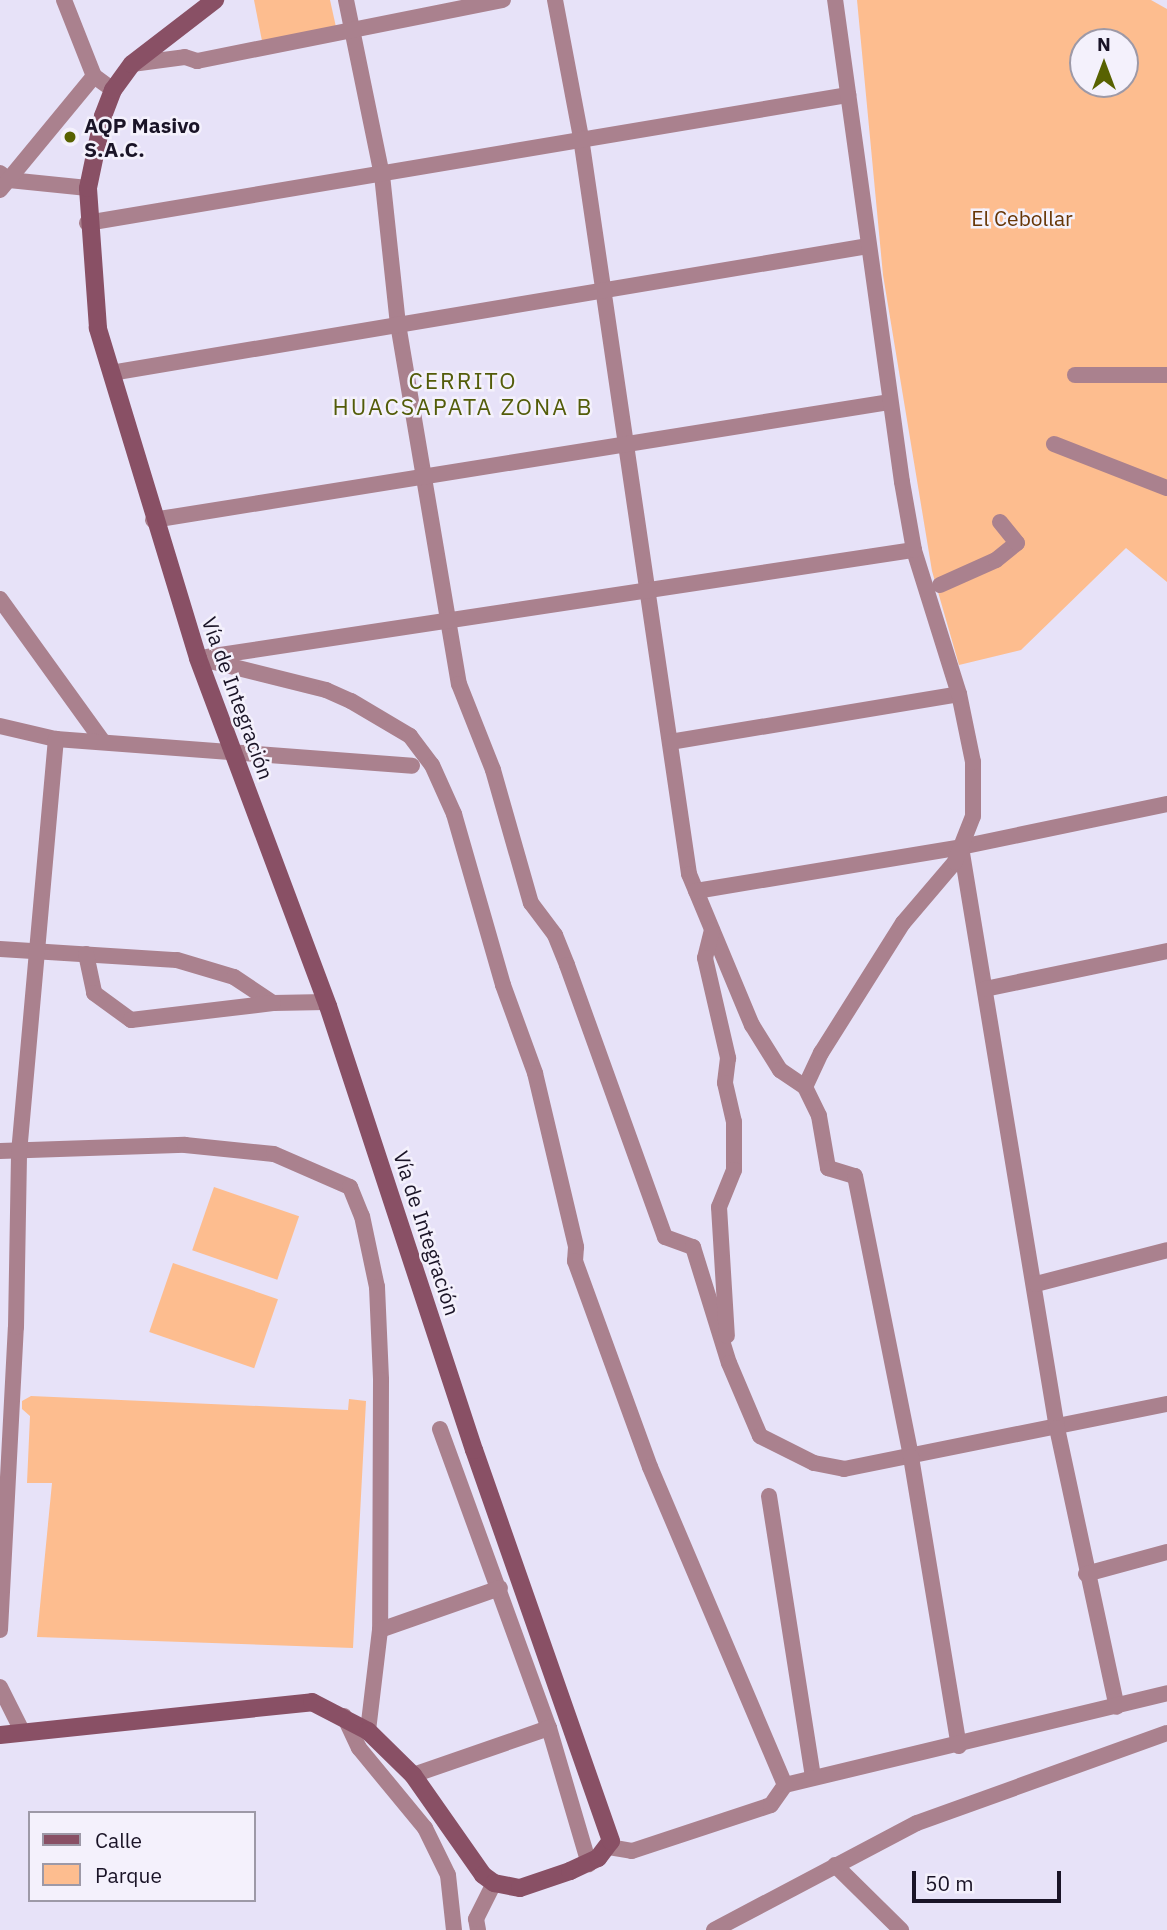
<!DOCTYPE html>
<html>
<head>
<meta charset="utf-8">
<style>
	body { margin:0 }
	#map { position:relative; width:1167px; height:1930px; overflow:hidden; background:#e7e2f8; font-family:"IBM Plex Sans",sans-serif }
	div>[style] { position:absolute }
	.green>* { inset:0; background:#fdbd8f; transform-origin:0 0 }
	.street>* { height:16px; margin:-8px; padding:0 8px; transform-origin:8px; border-radius:8px; background:#aa818e }
	.secondary>* { height:18px; margin:-9px; padding:0 9px; transform-origin:9px; border-radius:9px; background:#895065 }
	.dots>* { width:19px; height:19px; translate:-50% -50%; box-sizing:border-box; border:4px solid #f4f1fc; border-radius:50% }
	span { translate:-50% -50%; white-space:nowrap; text-align:center; line-height:1.15; -webkit-text-stroke:5px #f4f1fc; paint-order:stroke }
	.poi-label { font-size:21px; color:#1a1427; font-weight:700 }
	.left { translate:0 -50%; text-align:left }
	.park-label { font-size:21px; color:#663505 }
	.street-label { font-size:21px; color:#1a1427 }
	.neighbourhood-label { font-size:23px; color:#535c09; letter-spacing:2px }
	.legend { position:absolute; left:28px; top:1811px; width:228px; height:91px; box-sizing:border-box; background:#f4f1fc; border:2px solid #9d99a7; margin:0; padding:9px 12px; list-style:none; font-size:21px; color:#1a1427 }
	.legend li { display:flex; align-items:center; gap:14px; height:35px }
	.legend b { width:35px; border:2px solid #9d99a7 }
	.north { position:absolute; left:1069px; top:28px; width:70px; height:70px; box-sizing:border-box; background:#f4f1fc; border:2px solid #9d99a7; border-radius:50%; rotate:0deg; font-size:19px; font-weight:700; line-height:28px; text-align:center; color:#1a1427 }
	.north::after { content:''; display:block; margin:auto; width:24px; height:32px; background:#586201; clip-path:polygon(50% 0,100% 100%,50% 72%,0 100%) }
	.scale { position:absolute; left:912px; top:1871px; width:149px; height:32px; box-sizing:border-box; border:4px solid #1a1427; border-top:0; padding-left:9px; font-size:21px; line-height:24px; white-space:nowrap; color:#1a1427; -webkit-text-stroke:5px #f4f1fc; paint-order:stroke }
</style>
</head>
<body>
<div id="map">
	<div class="green">
		<i style="clip-path:polygon(254px 0,330px 0,336px 27px,262px 41px)"></i>
		<i style="clip-path:polygon(evenodd,857px 0,1151px 0,1167px 9px,1167px 582px,1126px 548px,1021px 650px,959px 665px,932px 571px,883px 275px,857px 0,1083px 42px,1125px 42px,1125px 84px,1083px 84px,1083px 42px)"></i>
		<i style="left:214px;top:1187px;width:90px;height:67px;rotate:19deg"></i>
		<i style="left:173px;top:1263px;width:111px;height:73px;rotate:19deg"></i>
		<i style="clip-path:polygon(31px 1396px,348px 1410px,349px 1399px,366px 1401px,353px 1648px,37px 1637px,52px 1483px,27px 1483px,30px 1416px,22px 1409px,22px 1401px)"></i>
	</div>
	<div class="street">
		<i style="left:64px;top:0;width:82px;rotate:68.5deg"></i>
		<i style="left:94px;top:76px;width:24px;rotate:36deg"></i>
		<i style="left:346px;top:0;width:179px;rotate:78.4deg"></i>
		<i style="left:382px;top:175px;width:150px;rotate:83.9deg"></i>
		<i style="left:398px;top:324px;width:365px;rotate:80.4deg"></i>
		<i style="left:459px;top:684px;width:92px;rotate:68.4deg"></i>
		<i style="left:493px;top:770px;width:138px;rotate:74.1deg"></i>
		<i style="left:531px;top:903px;width:40px;rotate:53deg"></i>
		<i style="left:555px;top:935px;width:32px;rotate:68deg"></i>
		<i style="left:567px;top:965px;width:289px;rotate:70.2deg"></i>
		<i style="left:665px;top:1237px;width:30px;rotate:20deg"></i>
		<i style="left:693px;top:1247px;width:121px;rotate:72.8deg"></i>
		<i style="left:729px;top:1363px;width:79px;rotate:67deg"></i>
		<i style="left:760px;top:1436px;width:60px;rotate:26.6deg"></i>
		<i style="left:814px;top:1463px;width:31px;rotate:11deg"></i>
		<i style="left:844px;top:1469px;width:329px;rotate:-11.4deg"></i>
		<i style="left:555px;top:0;width:140px;rotate:79.3deg"></i>
		<i style="left:581px;top:138px;width:744px;rotate:81.65deg"></i>
		<i style="left:689px;top:874px;width:164px;rotate:67.4deg"></i>
		<i style="left:752px;top:1025px;width:53px;rotate:58.1deg"></i>
		<i style="left:780px;top:1070px;width:30px;rotate:34deg"></i>
		<i style="left:805px;top:1087px;width:32px;rotate:64deg"></i>
		<i style="left:819px;top:1116px;width:53px;rotate:80.2deg"></i>
		<i style="left:828px;top:1168px;width:28px;rotate:17deg"></i>
		<i style="left:855px;top:1176px;width:287px;rotate:78.7deg"></i>
		<i style="left:911px;top:1457px;width:293px;rotate:80.6deg"></i>
		<i style="left:132px;top:64px;width:53px;rotate:-7.5deg"></i>
		<i style="left:185px;top:57px;width:13px;rotate:18deg"></i>
		<i style="left:197px;top:61px;width:312px;rotate:-11.3deg"></i>
		<i style="left:0;top:173px;width:11px;rotate:38deg"></i>
		<i style="left:9px;top:180px;width:79px;rotate:5.8deg"></i>
		<i style="left:0;top:190px;width:148px;rotate:-50.5deg"></i>
		<i style="left:87px;top:223px;width:772px;rotate:-9.55deg"></i>
		<i style="left:111px;top:373px;width:768px;rotate:-9.52deg"></i>
		<i style="left:1075px;top:375px;width:92px"></i>
		<i style="left:1054px;top:444px;width:121px;rotate:21.3deg"></i>
		<i style="left:153px;top:520px;width:745px;rotate:-9.11deg"></i>
		<i style="left:940px;top:585px;width:61px;rotate:-24.1deg"></i>
		<i style="left:996px;top:560px;width:27px;rotate:-39deg"></i>
		<i style="left:1017px;top:543px;width:27px;rotate:-129deg"></i>
		<i style="left:0;top:599px;width:176px;rotate:54.2deg"></i>
		<i style="left:207px;top:657px;width:715px;rotate:-8.61deg"></i>
		<i style="left:198px;top:658px;width:132px;rotate:14deg"></i>
		<i style="left:326px;top:690px;width:27px;rotate:24deg"></i>
		<i style="left:351px;top:701px;width:69px;rotate:30.7deg"></i>
		<i style="left:410px;top:736px;width:36px;rotate:53deg"></i>
		<i style="left:432px;top:765px;width:54px;rotate:65.8deg"></i>
		<i style="left:454px;top:814px;width:178px;rotate:74deg"></i>
		<i style="left:503px;top:985px;width:94px;rotate:70deg"></i>
		<i style="left:535px;top:1073px;width:179px;rotate:76.7deg"></i>
		<i style="left:576px;top:1247px;width:14px;rotate:94deg"></i>
		<i style="left:575px;top:1261px;width:219px;rotate:70deg"></i>
		<i style="left:650px;top:1467px;width:345px;rotate:67deg"></i>
		<i style="left:0;top:726px;width:57px;rotate:13.1deg"></i>
		<i style="left:56px;top:739px;width:357px;rotate:4.3deg"></i>
		<i style="left:670px;top:742px;width:293px;rotate:-9.4deg"></i>
		<i style="left:961px;top:847px;width:589px;rotate:80.62deg"></i>
		<i style="left:1057px;top:1428px;width:285px;rotate:77.9deg"></i>
		<i style="left:696px;top:891px;width:269px;rotate:-9.4deg"></i>
		<i style="left:961px;top:847px;width:210px;rotate:-11.8deg"></i>
		<i style="left:712px;top:930px;width:29px;rotate:104deg"></i>
		<i style="left:705px;top:958px;width:103px;rotate:77deg"></i>
		<i style="left:728px;top:1058px;width:25px;rotate:97deg"></i>
		<i style="left:725px;top:1083px;width:40px;rotate:77deg"></i>
		<i style="left:734px;top:1122px;width:48px;rotate:90deg"></i>
		<i style="left:734px;top:1170px;width:40px;rotate:112deg"></i>
		<i style="left:719px;top:1207px;width:129px;rotate:86.5deg"></i>
		<i style="left:0;top:949px;width:177px;rotate:3.6deg"></i>
		<i style="left:177px;top:960px;width:59px;rotate:16.6deg"></i>
		<i style="left:234px;top:977px;width:47px;rotate:33.7deg"></i>
		<i style="left:273px;top:1003px;width:53px;rotate:-1.1deg"></i>
		<i style="left:86px;top:954px;width:40px;rotate:78deg"></i>
		<i style="left:94px;top:993px;width:46px;rotate:36.1deg"></i>
		<i style="left:131px;top:1020px;width:143px;rotate:-6.8deg"></i>
		<i style="left:985px;top:989px;width:186px;rotate:-11.8deg"></i>
		<i style="left:805px;top:1087px;width:38px;rotate:-65deg"></i>
		<i style="left:821px;top:1053px;width:154px;rotate:-57.8deg"></i>
		<i style="left:903px;top:923px;width:80px;rotate:-49.6deg"></i>
		<i style="left:955px;top:862px;width:49px;rotate:-68.6deg"></i>
		<i style="left:973px;top:816px;width:54px;rotate:-90deg"></i>
		<i style="left:973px;top:762px;width:69px;rotate:-101.6deg"></i>
		<i style="left:959px;top:694px;width:151px;rotate:-107.4deg"></i>
		<i style="left:914px;top:550px;width:69px;rotate:-100deg"></i>
		<i style="left:902px;top:482px;width:487px;rotate:-97.9deg"></i>
		<i style="left:0;top:1151px;width:185px;rotate:-1.9deg"></i>
		<i style="left:185px;top:1145px;width:89px;rotate:5.8deg"></i>
		<i style="left:274px;top:1154px;width:83px;rotate:23.5deg"></i>
		<i style="left:350px;top:1187px;width:31px;rotate:68deg"></i>
		<i style="left:362px;top:1216px;width:73px;rotate:78.1deg"></i>
		<i style="left:377px;top:1287px;width:93px;rotate:87.5deg"></i>
		<i style="left:381px;top:1380px;width:250px;rotate:90.2deg"></i>
		<i style="left:380px;top:1630px;width:102px;rotate:96.8deg"></i>
		<i style="left:1036px;top:1284px;width:135px;rotate:-14.5deg"></i>
		<i style="left:440px;top:1429px;width:318px;rotate:70deg"></i>
		<i style="left:549px;top:1728px;width:142px;rotate:73.6deg"></i>
		<i style="left:769px;top:1496px;width:285px;rotate:81.1deg"></i>
		<i style="left:1086px;top:1574px;width:84px;rotate:-15.2deg"></i>
		<i style="left:0;top:1630px;width:303px;rotate:-87deg"></i>
		<i style="left:16px;top:1327px;width:174px;rotate:-89deg"></i>
		<i style="left:19px;top:1153px;width:416px;rotate:-84.9deg"></i>
		<i style="left:380px;top:1630px;width:127px;rotate:-19.3deg"></i>
		<i style="left:0;top:1687px;width:51px;rotate:63.4deg"></i>
		<i style="left:344px;top:1716px;width:35px;rotate:65deg"></i>
		<i style="left:359px;top:1748px;width:104px;rotate:50.5deg"></i>
		<i style="left:425px;top:1828px;width:52px;rotate:63.9deg"></i>
		<i style="left:448px;top:1875px;width:55px;rotate:83.8deg"></i>
		<i style="left:413px;top:1775px;width:144px;rotate:-19.1deg"></i>
		<i style="left:609px;top:1847px;width:23px;rotate:10deg"></i>
		<i style="left:632px;top:1851px;width:146px;rotate:-18.3deg"></i>
		<i style="left:771px;top:1805px;width:24px;rotate:-55deg"></i>
		<i style="left:785px;top:1785px;width:393px;rotate:-13.5deg"></i>
		<i style="left:835px;top:1865px;width:93px;rotate:44.6deg"></i>
		<i style="left:478px;top:1930px;width:11px;rotate:-100deg"></i>
		<i style="left:476px;top:1919px;width:40px;rotate:-63.4deg"></i>
		<i style="left:714px;top:1930px;width:229px;rotate:-27.8deg"></i>
		<i style="left:917px;top:1823px;width:266px;rotate:-19.8deg"></i>
	</div>
	<div class="secondary">
		<i style="left:0;top:1735px;width:314px;rotate:-6deg"></i>
		<i style="left:312px;top:1702px;width:63px;rotate:27.4deg"></i>
		<i style="left:368px;top:1731px;width:63px;rotate:44.4deg"></i>
		<i style="left:413px;top:1775px;width:122px;rotate:55deg"></i>
		<i style="left:483px;top:1875px;width:14px;rotate:36deg"></i>
		<i style="left:494px;top:1883px;width:26px;rotate:11deg"></i>
		<i style="left:520px;top:1888px;width:53px;rotate:-18.8deg"></i>
		<i style="left:570px;top:1871px;width:31px;rotate:-25deg"></i>
		<i style="left:598px;top:1858px;width:21px;rotate:-53deg"></i>
		<i style="left:611px;top:1841px;width:414px;rotate:-109.3deg"></i>
		<i style="left:474px;top:1450px;width:467px;rotate:-108.2deg"></i>
		<i style="left:328px;top:1006px;width:371px;rotate:-110.5deg"></i>
		<i style="left:198px;top:658px;width:345px;rotate:-106.9deg"></i>
		<i style="left:98px;top:328px;width:140px;rotate:-94.1deg"></i>
		<i style="left:88px;top:188px;width:74px;rotate:-78.2deg"></i>
		<i style="left:103px;top:116px;width:28px;rotate:-69deg"></i>
		<i style="left:113px;top:90px;width:32px;rotate:-54deg"></i>
		<i style="left:132px;top:64px;width:105px;rotate:-37.6deg"></i>
	</div>
	<div class="dots">
		<i style="left:70px;top:137px;background:#586201"></i>
	</div>
	<div class="poi-label">
		<span class="left" style="left:84px;top:137px">AQP Masivo<br>S.A.C.</span>
	</div>
	<div class="park-label">
		<span style="left:1022px;top:218px">El Cebollar</span>
	</div>
	<div class="street-label">
		<span style="left:238px;top:698px;rotate:70deg">Vía de Integración</span>
		<span style="left:427px;top:1233px;rotate:72deg">Vía de Integración</span>
	</div>
	<div class="neighbourhood-label">
		<span style="left:463px;top:393px">CERRITO<br>HUACSAPATA ZONA B</span>
	</div>
	<ul class="legend">
	<li><b style="height:9px;background:#895065"></b>Calle</li>
	<li><b style="height:19px;background:#fdbd8f"></b>Parque</li>
	</ul>
	<div class="north">N</div>
	<div class="scale">50 m</div>
</div>
</body>
</html>
